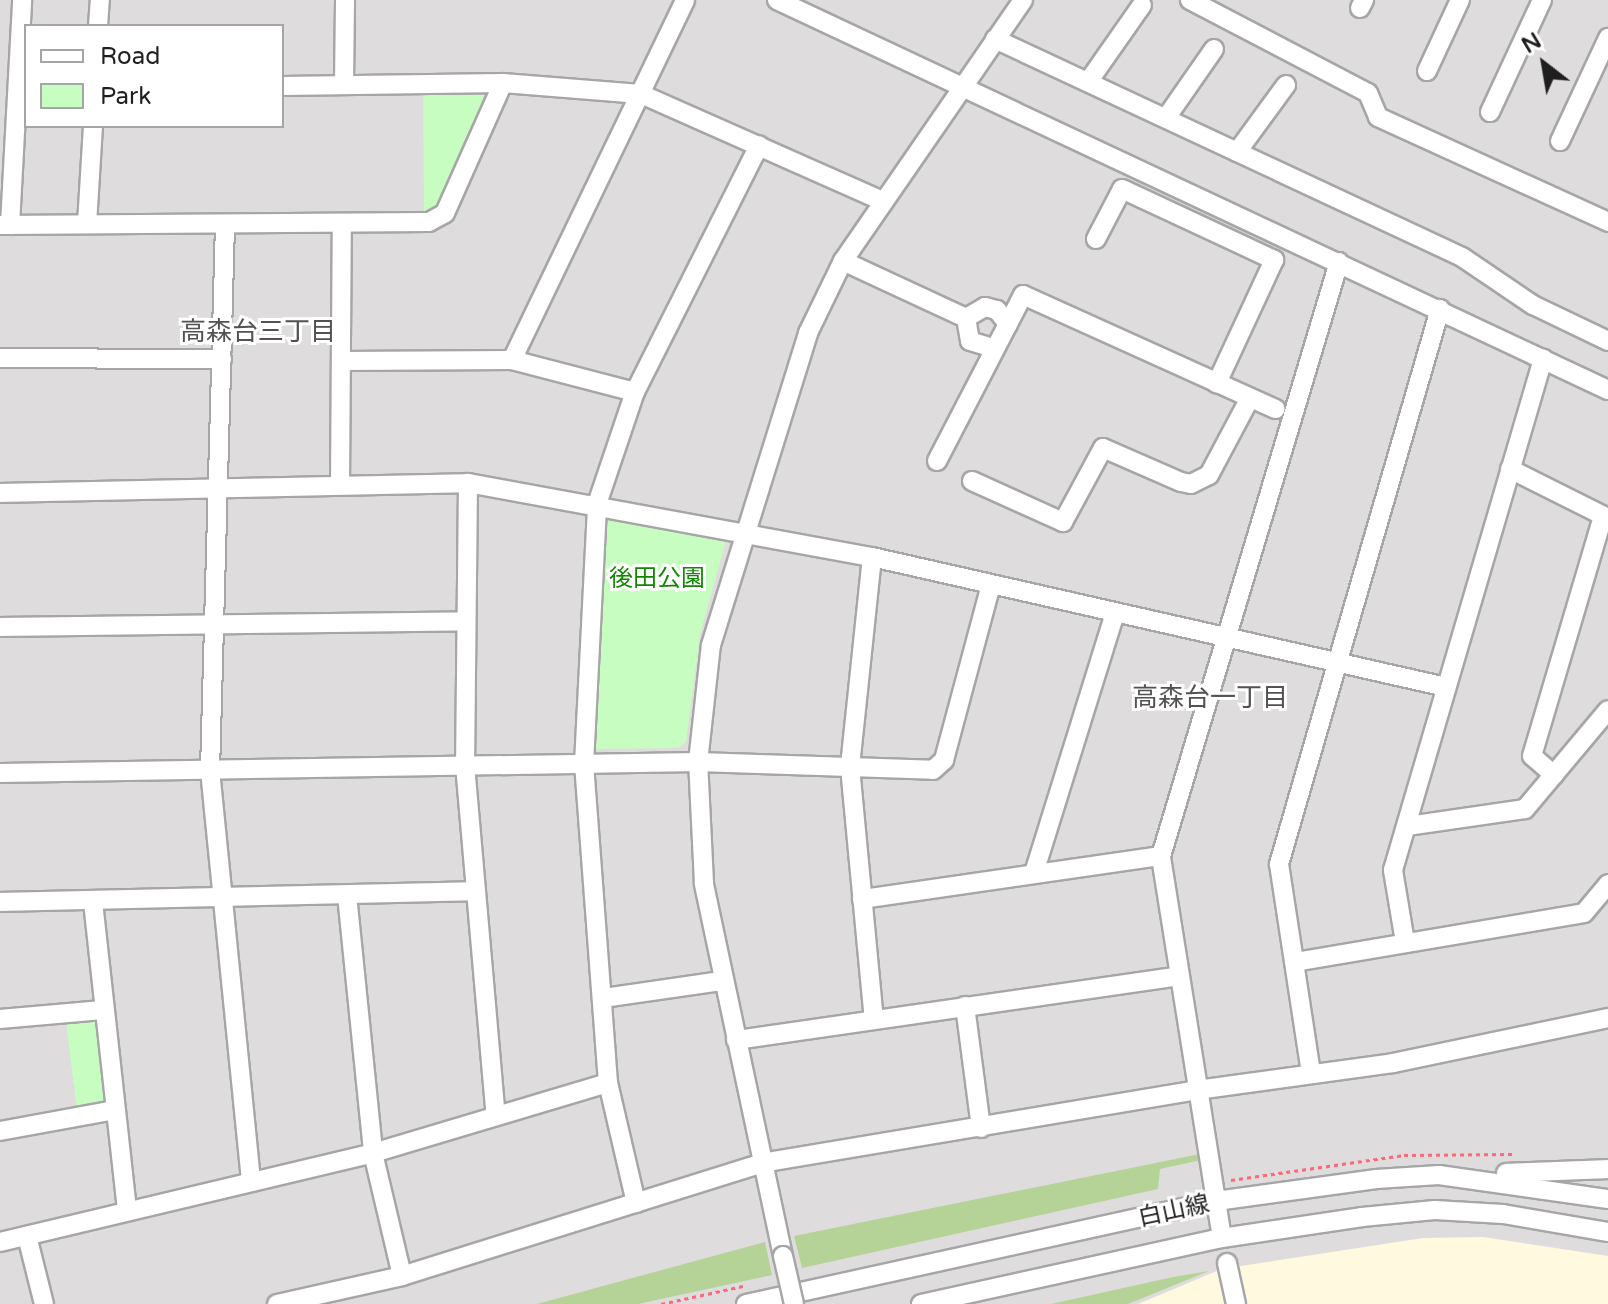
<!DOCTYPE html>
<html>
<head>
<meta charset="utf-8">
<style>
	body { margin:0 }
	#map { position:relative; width:1608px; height:1304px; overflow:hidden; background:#f1ebe5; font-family:"Varela Round","Noto Sans JP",sans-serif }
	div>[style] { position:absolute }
	.residential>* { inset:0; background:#dedcdd }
	.education>* { inset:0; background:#fff9e0 }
	.forest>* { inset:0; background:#b5d397 }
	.park>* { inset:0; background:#c7fdc0 }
	.path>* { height:3px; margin-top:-1.5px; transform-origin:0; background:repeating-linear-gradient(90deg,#ff6877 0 4px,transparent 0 8px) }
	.roads { filter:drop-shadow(2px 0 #a6a6a6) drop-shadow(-2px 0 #a6a6a6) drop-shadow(0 2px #a6a6a6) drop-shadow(0 -2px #a6a6a6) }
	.minor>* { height:18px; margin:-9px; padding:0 9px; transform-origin:9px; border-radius:9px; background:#fff }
	.bridges { filter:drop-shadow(2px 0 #a6a6a6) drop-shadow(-2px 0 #a6a6a6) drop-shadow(0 2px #a6a6a6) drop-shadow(0 -2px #a6a6a6) }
	.minor-bridge>* { height:18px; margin:-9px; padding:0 9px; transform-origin:9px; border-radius:9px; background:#fff }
	span { translate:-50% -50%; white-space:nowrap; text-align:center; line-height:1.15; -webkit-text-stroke:6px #fff; paint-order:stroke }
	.park-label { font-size:24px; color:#138704 }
	.street-label { font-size:24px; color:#1f1f1f }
	.neighbourhood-label { font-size:26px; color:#525252 }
	.legend { position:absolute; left:24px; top:24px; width:260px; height:104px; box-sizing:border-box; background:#fff; border:2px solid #a5a5a5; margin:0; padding:10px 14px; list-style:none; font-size:24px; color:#1f1f1f }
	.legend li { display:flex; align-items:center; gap:16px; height:40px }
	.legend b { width:40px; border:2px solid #a5a5a5 }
	.north { position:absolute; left:1504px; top:24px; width:80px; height:80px; -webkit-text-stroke:6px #fff; paint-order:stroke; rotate:329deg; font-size:22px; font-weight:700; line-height:32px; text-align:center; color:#1f1f1f }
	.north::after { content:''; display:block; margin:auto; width:28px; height:36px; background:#1f1f1f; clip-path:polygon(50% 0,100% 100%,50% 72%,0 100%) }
</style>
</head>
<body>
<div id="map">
	<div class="residential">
		<i style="clip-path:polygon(evenodd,0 0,1608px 0,1608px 1304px,0 1304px,0 0,26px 26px,282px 26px,282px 126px,26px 126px,26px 26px)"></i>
	</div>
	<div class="education">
		<i style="clip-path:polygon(1483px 1237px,1608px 1256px,1608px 1304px,1242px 1304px,1234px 1267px,1423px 1238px)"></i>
		<i style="clip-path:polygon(1219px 1270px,1227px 1304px,1138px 1304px)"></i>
	</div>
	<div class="forest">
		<i style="clip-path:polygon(1200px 1154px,1201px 1160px,1160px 1169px,1158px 1189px,802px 1268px,794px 1236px)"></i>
		<i style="clip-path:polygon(765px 1242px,772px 1275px,638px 1304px,537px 1304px)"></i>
		<i style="clip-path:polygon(1209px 1271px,1128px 1304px,1051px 1304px,1173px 1277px)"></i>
	</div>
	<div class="park">
		<i style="clip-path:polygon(487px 89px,492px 96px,438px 210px,424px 213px,423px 91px)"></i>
		<i style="clip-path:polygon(609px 514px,728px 533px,700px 635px,686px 742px,678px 748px,591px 749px,604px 519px)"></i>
		<i style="clip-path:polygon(94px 1019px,100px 1026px,107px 1099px,103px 1106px,77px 1111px,66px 1022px)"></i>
	</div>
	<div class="path">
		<i style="left:1231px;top:1180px;width:175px;rotate:-8.2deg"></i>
		<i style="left:1404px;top:1155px;width:110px;rotate:-0.5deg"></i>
		<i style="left:661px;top:1304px;width:84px;rotate:-12.4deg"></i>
	</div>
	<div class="roads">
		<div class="minor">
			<i style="left:777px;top:0;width:918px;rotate:25.14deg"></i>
			<i style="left:1190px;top:0;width:201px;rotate:27.6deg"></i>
			<i style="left:1368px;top:93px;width:26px;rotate:67deg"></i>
			<i style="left:1378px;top:117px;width:253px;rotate:24.5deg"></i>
			<i style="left:1360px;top:8px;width:9px;rotate:-63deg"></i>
			<i style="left:98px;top:26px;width:26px;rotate:-86deg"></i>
			<i style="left:995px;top:39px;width:515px;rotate:25.02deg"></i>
			<i style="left:1462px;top:257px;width:86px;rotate:34.1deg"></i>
			<i style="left:1533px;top:305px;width:83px;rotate:25.6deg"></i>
			<i style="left:1427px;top:71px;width:78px;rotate:-65.1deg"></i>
			<i style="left:1088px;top:82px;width:94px;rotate:-55deg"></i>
			<i style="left:344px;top:84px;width:84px;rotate:-89.3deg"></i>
			<i style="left:282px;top:86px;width:221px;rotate:-0.8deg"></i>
			<i style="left:503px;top:83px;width:138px;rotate:4.6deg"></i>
			<i style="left:641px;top:94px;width:265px;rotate:23.9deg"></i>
			<i style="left:1490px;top:112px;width:123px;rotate:-65.1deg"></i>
			<i style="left:1166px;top:118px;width:84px;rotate:-55.2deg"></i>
			<i style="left:1560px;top:141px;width:114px;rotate:-65deg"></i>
			<i style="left:1237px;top:152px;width:83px;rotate:-53.8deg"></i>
			<i style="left:87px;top:224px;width:98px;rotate:-86.5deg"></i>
			<i style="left:225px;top:224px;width:546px;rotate:91.57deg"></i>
			<i style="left:210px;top:770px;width:414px;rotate:84.3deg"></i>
			<i style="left:0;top:225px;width:429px;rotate:-0.4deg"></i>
			<i style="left:429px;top:222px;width:18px;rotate:-29deg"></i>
			<i style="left:445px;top:213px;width:142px;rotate:-66deg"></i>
			<i style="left:10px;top:225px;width:225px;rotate:-86.9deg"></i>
			<i style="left:1096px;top:239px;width:56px;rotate:-62.5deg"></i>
			<i style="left:1122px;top:189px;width:168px;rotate:25deg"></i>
			<i style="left:1274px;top:260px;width:136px;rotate:114.9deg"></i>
			<i style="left:843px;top:261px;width:136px;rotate:24.9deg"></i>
			<i style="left:966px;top:318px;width:23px;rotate:80deg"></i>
			<i style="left:970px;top:341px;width:24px;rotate:17deg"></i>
			<i style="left:966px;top:318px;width:22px;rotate:-30deg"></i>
			<i style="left:985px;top:307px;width:12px;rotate:14deg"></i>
			<i style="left:997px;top:310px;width:18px;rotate:52deg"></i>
			<i style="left:0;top:358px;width:222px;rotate:0.3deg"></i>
			<i style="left:512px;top:360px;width:399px;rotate:-64.3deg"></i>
			<i style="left:342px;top:361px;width:170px;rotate:-0.3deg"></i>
			<i style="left:512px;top:360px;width:127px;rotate:14.6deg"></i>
			<i style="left:937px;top:461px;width:187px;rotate:-62.6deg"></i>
			<i style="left:1023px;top:295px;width:277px;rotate:24.3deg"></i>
			<i style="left:1510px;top:469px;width:110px;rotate:26.6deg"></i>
			<i style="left:972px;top:481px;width:100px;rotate:24.3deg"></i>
			<i style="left:1063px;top:522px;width:84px;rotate:-61.6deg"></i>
			<i style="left:1103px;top:448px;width:85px;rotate:23.6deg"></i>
			<i style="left:1181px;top:482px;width:10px;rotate:11deg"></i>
			<i style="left:1191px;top:484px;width:20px;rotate:-27deg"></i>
			<i style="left:1209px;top:475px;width:87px;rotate:-62deg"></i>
			<i style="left:468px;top:483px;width:282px;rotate:90.6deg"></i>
			<i style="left:465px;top:765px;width:352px;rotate:85deg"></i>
			<i style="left:340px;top:484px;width:261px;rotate:-89.6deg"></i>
			<i style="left:0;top:493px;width:468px;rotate:-1.2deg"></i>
			<i style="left:468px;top:483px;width:411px;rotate:10.4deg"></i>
			<i style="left:872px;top:557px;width:589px;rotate:12.76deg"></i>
			<i style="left:872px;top:557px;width:211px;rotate:96deg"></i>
			<i style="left:850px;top:767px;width:253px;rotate:84.6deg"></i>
			<i style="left:0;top:627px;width:466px;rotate:-0.7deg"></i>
			<i style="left:0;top:773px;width:698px;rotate:-0.9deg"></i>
			<i style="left:698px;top:762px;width:235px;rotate:1.9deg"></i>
			<i style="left:933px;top:770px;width:15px;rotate:-42deg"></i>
			<i style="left:944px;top:760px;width:181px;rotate:-75deg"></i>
			<i style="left:1554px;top:775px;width:29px;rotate:-139deg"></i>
			<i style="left:1532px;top:756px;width:250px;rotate:-73.5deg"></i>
			<i style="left:1407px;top:826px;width:119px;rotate:-8.2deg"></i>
			<i style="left:1525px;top:809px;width:129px;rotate:-50deg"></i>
			<i style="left:1034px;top:873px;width:272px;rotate:-72.7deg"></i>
			<i style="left:347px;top:895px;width:259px;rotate:84.2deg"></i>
			<i style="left:373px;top:1153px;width:126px;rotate:76.7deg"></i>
			<i style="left:862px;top:899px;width:302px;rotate:-8.2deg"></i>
			<i style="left:0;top:902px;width:474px;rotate:-1.3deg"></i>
			<i style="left:93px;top:902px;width:311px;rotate:83.7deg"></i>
			<i style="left:1405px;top:942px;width:73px;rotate:-99.5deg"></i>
			<i style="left:1393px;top:870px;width:533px;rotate:-73.64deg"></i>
			<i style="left:1295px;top:962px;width:293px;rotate:-9.6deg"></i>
			<i style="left:1584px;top:913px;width:38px;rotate:-50deg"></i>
			<i style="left:603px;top:998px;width:119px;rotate:-8.2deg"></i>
			<i style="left:965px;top:1006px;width:123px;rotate:82.5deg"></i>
			<i style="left:0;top:1019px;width:103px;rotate:-5deg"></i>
			<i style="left:736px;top:1040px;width:448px;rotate:-8.2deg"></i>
			<i style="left:1311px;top:1073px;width:211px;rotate:-98.7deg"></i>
			<i style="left:1279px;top:864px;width:578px;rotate:-73.82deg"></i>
			<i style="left:0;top:1131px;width:116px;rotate:-10.4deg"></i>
			<i style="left:1506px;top:1173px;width:102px;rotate:-2.2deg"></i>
			<i style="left:636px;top:1203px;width:123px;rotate:-103.1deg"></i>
			<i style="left:608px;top:1083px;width:320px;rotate:-94.3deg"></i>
			<i style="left:584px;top:764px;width:260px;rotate:-87.1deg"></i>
			<i style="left:597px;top:504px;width:118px;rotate:-71.3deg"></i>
			<i style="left:635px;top:392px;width:276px;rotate:-63.3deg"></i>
			<i style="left:27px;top:1236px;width:70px;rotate:76deg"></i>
			<i style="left:1222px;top:1238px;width:387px;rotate:-99.1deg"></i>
			<i style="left:1161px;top:856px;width:620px;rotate:-73.32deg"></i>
			<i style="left:0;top:1242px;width:383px;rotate:-13.4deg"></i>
			<i style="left:373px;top:1153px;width:245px;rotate:-16.6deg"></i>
			<i style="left:783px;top:1256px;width:381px;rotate:-102deg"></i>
			<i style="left:704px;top:883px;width:121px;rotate:-92.8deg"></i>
			<i style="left:698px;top:762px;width:118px;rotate:-83.7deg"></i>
			<i style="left:711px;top:645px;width:327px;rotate:-72.7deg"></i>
			<i style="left:808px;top:333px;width:80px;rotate:-64.1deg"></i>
			<i style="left:843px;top:261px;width:317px;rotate:-55.4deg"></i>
			<i style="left:1227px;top:1263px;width:42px;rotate:77.6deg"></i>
			<i style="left:277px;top:1304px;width:128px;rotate:-12.6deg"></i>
			<i style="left:402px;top:1276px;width:377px;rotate:-17.4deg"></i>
			<i style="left:762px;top:1163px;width:441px;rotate:-9.5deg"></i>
			<i style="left:1197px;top:1090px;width:198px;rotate:-7.8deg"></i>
			<i style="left:1393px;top:1063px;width:220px;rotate:-11.8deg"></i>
			<i style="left:746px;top:1304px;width:481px;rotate:-12.4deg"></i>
			<i style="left:1216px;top:1201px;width:162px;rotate:-7.8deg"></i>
			<i style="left:1376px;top:1179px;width:63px;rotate:-3.6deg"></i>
			<i style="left:1439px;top:1175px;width:171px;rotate:8.1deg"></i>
			<i style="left:921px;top:1304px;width:308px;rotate:-12.4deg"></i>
			<i style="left:1222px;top:1238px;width:142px;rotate:-8.5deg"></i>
			<i style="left:1362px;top:1217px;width:73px;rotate:-5.5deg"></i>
			<i style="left:1435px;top:1210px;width:68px;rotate:3.4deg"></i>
			<i style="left:1503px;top:1214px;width:107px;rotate:9.7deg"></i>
		</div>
	</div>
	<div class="bridges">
		<div class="minor-bridge">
			<i style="left:783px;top:1256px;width:49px;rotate:77.1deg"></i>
		</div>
	</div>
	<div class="park-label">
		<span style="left:657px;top:579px">後田公園</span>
	</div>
	<div class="street-label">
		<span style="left:1174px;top:1211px;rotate:-12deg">白山線</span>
	</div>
	<div class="neighbourhood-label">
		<span style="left:258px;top:332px">高森台三丁目</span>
		<span style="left:1210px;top:698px">高森台一丁目</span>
	</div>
	<ul class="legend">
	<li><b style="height:10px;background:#fff"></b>Road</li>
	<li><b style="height:22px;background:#c7fdc0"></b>Park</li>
	</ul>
	<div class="north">N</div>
</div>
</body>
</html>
